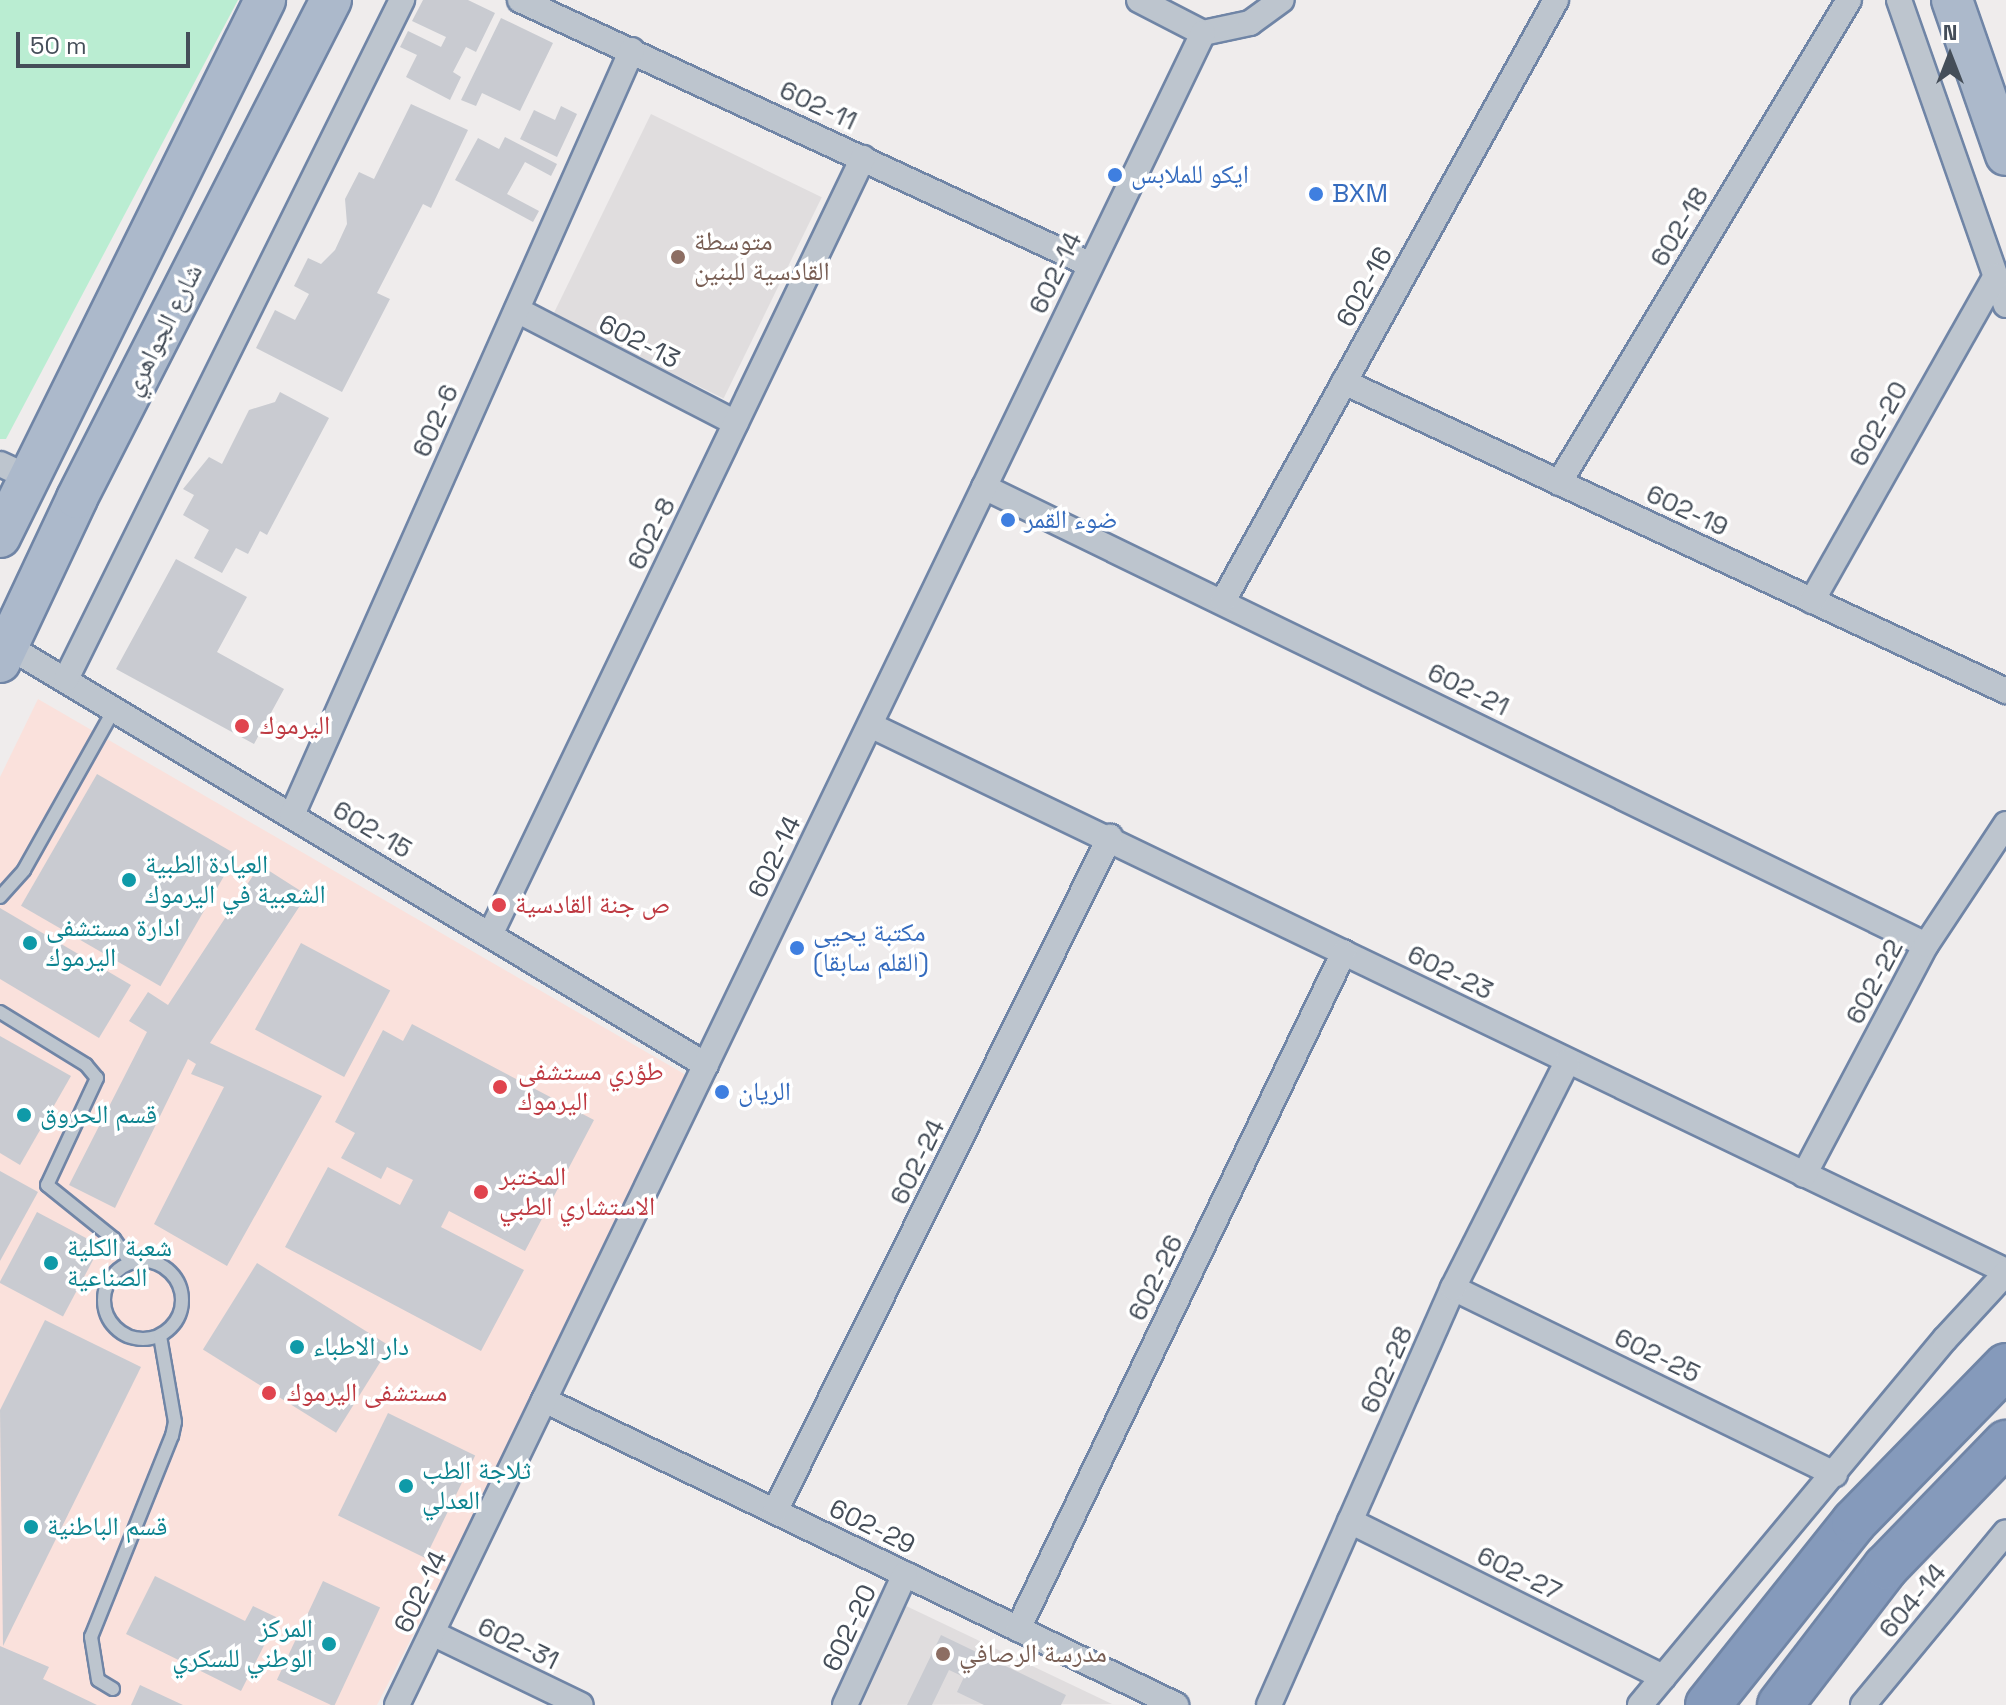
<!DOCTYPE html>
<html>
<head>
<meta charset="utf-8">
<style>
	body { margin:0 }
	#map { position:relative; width:2006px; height:1705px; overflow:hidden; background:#efecec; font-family:"Space Grotesk","Noto Naskh Arabic",sans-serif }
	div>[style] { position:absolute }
	.education>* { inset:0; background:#e0ddde; transform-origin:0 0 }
	.medical>* { inset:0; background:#fae1dc }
	.green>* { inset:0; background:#baedd2 }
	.building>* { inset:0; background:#c9cbd1; transform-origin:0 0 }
	.roads { filter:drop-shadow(2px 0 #7085a6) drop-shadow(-2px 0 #7085a6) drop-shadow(0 2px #7085a6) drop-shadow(0 -2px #7085a6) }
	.lane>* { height:12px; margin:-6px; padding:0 6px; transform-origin:6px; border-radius:6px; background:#bdc5ce }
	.lane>.ring { margin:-6px; padding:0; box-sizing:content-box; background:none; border:12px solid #bdc5ce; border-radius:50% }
	.street>* { height:24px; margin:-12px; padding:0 12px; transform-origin:12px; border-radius:12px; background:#bdc5ce }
	.primary>* { height:40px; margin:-20px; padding:0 20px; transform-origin:20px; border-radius:20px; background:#acb9cb }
	.highway>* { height:44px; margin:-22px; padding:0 22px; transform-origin:22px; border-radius:22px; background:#859abb }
	.dots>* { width:22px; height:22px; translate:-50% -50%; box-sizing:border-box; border:4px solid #fff; border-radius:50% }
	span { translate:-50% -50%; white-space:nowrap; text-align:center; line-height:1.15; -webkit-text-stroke:7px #fff; paint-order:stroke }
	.street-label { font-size:26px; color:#454e59 }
	.shop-label { font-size:26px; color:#366cbe }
	.left { translate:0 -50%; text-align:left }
	.education-label { font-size:26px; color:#785e54 }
	.health-label { font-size:26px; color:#be3a42 }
	.culture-label { font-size:26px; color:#0d838f }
	.right { translate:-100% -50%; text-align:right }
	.north { position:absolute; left:1910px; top:16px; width:80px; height:80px; -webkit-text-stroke:6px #fff; paint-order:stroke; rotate:0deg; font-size:22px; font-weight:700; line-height:32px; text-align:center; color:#454e59 }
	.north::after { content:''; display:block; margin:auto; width:28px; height:36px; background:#454e59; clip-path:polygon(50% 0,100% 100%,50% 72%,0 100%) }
	.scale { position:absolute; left:16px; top:32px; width:174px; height:36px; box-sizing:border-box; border:4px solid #454e59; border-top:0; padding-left:10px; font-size:24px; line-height:28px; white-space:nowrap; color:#454e59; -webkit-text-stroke:6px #fff; paint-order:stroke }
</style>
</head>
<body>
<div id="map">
	<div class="education">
		<i style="left:651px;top:114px;width:190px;height:224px;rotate:26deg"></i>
		<i style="clip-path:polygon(902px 1604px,1112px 1704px,854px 1705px)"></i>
	</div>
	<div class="medical">
		<i style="clip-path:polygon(38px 699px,698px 1082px,377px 1705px,0 1705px,0 777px)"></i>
	</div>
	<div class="green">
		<i style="clip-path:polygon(0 0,238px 0,6px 439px,0 439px)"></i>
	</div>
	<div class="building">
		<i style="clip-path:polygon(423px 0,468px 0,495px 13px,476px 52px,466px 47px,453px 72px,461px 77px,450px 100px,406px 77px,417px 55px,400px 47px,408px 31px,441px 47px,446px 37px,412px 21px)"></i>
		<i style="clip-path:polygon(501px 18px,553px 43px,520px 111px,482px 93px,476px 106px,461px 100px)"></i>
		<i style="clip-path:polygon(411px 104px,468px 130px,431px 208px,423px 204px,377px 293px,390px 299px,342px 392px,256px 348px,275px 310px,295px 320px,309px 294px,294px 286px,308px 258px,321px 264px,335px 250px,347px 224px,345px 199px,359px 172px,374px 179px)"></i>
		<i style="clip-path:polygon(561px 106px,577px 114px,557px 157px,520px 139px,534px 110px,555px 120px)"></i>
		<i style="clip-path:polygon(505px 137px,557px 164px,551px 176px,525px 162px,507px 194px,539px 211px,533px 222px,455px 180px,478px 138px,499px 149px)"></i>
		<i style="clip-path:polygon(280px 392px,329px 418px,267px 535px,260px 531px,248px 554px,236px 548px,222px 573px,194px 558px,209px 530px,183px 515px,194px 495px,183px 489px,209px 457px,222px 464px,249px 410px,275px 402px)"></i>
		<i style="clip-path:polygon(176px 559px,247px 597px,217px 652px,284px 689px,254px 744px,116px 669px)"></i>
		<i style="left:97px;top:774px;width:161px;height:152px;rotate:30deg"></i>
		<i style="clip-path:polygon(260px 865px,307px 895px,210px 1043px,322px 1096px,227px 1266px,154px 1224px,224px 1087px,191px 1074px,196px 1064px,188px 1059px,115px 1208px,69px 1185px,147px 1032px,129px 1021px,148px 992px,168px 1005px)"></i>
		<i style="clip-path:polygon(0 908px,131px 985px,99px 1038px,0 979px)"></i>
		<i style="left:301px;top:943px;width:101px;height:98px;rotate:28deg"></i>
		<i style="clip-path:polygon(412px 1024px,594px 1120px,525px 1251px,449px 1211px,441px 1227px,524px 1270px,481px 1351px,285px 1247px,328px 1167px,400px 1205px,413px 1180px,387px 1167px,381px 1179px,341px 1158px,355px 1133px,335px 1122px,383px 1030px,403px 1041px)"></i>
		<i style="clip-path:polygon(0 1036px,71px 1076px,20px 1165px,0 1153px)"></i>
		<i style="clip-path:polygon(0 1171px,38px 1192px,0 1261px)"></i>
		<i style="left:37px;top:1212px;width:72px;height:80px;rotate:28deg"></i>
		<i style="left:257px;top:1263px;width:157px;height:102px;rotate:32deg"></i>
		<i style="clip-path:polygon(45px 1320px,141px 1367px,3px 1646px,0 1410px)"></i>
		<i style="left:388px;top:1413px;width:97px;height:114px;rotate:26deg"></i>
		<i style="clip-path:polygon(155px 1576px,245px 1621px,253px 1606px,278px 1618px,241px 1691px,126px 1634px)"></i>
		<i style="left:323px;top:1581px;width:63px;height:109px;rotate:25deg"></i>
		<i style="clip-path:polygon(941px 1635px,1066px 1695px,1061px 1705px,984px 1705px,957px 1692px,964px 1677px,949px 1670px,932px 1705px,907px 1705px)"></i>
		<i style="clip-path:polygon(0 1646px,49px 1667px,43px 1679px,97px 1705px,0 1705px)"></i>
		<i style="clip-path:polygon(140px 1685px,183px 1705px,131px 1705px)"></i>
	</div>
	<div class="roads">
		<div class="lane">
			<i style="left:0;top:897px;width:36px;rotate:-48deg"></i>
			<i style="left:24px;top:870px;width:186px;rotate:-60.7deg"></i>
			<i style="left:0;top:1012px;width:101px;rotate:31.6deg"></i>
			<i style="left:86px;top:1065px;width:17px;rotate:50deg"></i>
			<i style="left:97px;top:1078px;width:118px;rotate:115deg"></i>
			<i style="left:47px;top:1185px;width:86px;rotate:38.9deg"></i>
			<i style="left:114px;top:1239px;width:29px;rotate:55deg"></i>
			<i class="ring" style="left:104px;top:1261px;width:66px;height:66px"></i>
			<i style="left:113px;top:1689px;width:17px;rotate:-149deg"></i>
			<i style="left:98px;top:1680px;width:44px;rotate:-99.2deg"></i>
			<i style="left:91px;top:1637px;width:217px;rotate:-68.1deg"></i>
			<i style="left:172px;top:1436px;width:14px;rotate:-78deg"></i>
			<i style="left:175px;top:1422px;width:87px;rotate:-99.9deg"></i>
		</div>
		<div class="street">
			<i style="left:520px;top:0;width:629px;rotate:24.9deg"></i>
			<i style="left:1139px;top:0;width:72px;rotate:27.3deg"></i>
			<i style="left:1899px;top:0;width:323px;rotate:70.7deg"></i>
			<i style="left:1203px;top:33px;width:48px;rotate:-12deg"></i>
			<i style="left:1250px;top:23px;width:39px;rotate:-36deg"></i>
			<i style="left:517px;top:310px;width:246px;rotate:27.3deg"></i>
			<i style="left:1344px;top:382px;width:731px;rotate:25.02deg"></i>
			<i style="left:0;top:464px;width:31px;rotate:25deg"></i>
			<i style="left:1559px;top:483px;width:563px;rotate:-59.02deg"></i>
			<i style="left:984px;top:487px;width:1047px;rotate:25.93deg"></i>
			<i style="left:1223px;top:601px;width:687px;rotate:-61.01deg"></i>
			<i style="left:1812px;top:601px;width:373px;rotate:-60.5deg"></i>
			<i style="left:8px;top:646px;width:814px;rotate:30.98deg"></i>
			<i style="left:66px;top:679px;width:758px;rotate:-63.67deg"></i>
			<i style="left:870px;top:725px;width:1260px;rotate:25.67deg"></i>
			<i style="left:292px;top:815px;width:837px;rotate:-66.04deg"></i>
			<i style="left:490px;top:935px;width:862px;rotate:-64.36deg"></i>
			<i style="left:1804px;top:1175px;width:260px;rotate:-62.1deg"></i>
			<i style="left:1926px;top:945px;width:145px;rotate:-56.5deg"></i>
			<i style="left:1453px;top:1288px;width:425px;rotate:26deg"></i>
			<i style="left:544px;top:1400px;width:702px;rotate:25.76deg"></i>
			<i style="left:775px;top:1511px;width:753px;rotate:-63.57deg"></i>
			<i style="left:1350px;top:1521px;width:350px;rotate:26.5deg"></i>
			<i style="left:1018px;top:1629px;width:751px;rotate:-64.29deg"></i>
			<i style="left:432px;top:1633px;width:165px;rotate:25.8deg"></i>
			<i style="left:397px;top:1705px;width:1856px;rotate:-64.26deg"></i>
			<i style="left:845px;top:1705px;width:144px;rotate:-65.4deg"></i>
			<i style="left:1269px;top:1705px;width:456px;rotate:-66.2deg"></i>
			<i style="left:1453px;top:1288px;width:253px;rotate:-63.2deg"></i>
			<i style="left:1640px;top:1705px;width:476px;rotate:-50.2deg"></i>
			<i style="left:1945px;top:1339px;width:90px;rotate:-47.3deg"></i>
			<i style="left:1863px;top:1705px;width:224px;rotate:-50.4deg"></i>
		</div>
		<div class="primary">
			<i style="left:1952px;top:0;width:164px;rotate:70.8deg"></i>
			<i style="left:0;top:537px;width:599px;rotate:-63.73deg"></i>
			<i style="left:0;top:662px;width:181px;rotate:-64.8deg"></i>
			<i style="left:77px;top:498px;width:559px;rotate:-62.98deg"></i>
		</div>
		<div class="highway">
			<i style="left:1708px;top:1705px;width:234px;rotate:-51.4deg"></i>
			<i style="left:1854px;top:1522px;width:218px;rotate:-45.7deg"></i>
			<i style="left:1780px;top:1705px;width:174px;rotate:-52.5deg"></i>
			<i style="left:1886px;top:1567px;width:173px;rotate:-45.9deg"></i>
		</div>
	</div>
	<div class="dots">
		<i style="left:1115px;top:175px;background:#3f7fe0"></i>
		<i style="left:1316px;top:194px;background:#3f7fe0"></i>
		<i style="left:678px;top:257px;background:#8d6e63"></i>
		<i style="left:1008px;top:520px;background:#3f7fe0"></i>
		<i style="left:242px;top:726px;background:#e0444e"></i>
		<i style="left:129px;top:880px;background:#0f9aa8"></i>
		<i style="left:499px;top:905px;background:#e0444e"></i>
		<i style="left:30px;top:943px;background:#0f9aa8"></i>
		<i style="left:797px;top:948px;background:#3f7fe0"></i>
		<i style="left:500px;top:1087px;background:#e0444e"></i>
		<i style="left:722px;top:1092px;background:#3f7fe0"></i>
		<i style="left:24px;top:1115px;background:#0f9aa8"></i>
		<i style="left:481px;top:1192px;background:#e0444e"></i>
		<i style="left:51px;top:1263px;background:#0f9aa8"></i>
		<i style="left:297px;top:1347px;background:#0f9aa8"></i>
		<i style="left:269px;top:1393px;background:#e0444e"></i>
		<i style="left:406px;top:1486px;background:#0f9aa8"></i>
		<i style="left:31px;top:1527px;background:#0f9aa8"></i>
		<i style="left:329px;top:1644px;background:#0f9aa8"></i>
		<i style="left:943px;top:1654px;background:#8d6e63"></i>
	</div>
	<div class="street-label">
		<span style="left:818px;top:106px;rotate:25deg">602-11</span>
		<span style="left:1680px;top:227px;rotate:-59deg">602-18</span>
		<span style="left:1056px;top:273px;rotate:-64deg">602-14</span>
		<span style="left:1365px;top:287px;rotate:-61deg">602-16</span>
		<span style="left:163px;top:330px;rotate:-63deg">شارع الجواهري</span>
		<span style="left:639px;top:342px;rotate:27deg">602-13</span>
		<span style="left:436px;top:421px;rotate:-66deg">602-6</span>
		<span style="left:1879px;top:424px;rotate:-61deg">602-20</span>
		<span style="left:1687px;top:511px;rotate:25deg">602-19</span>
		<span style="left:652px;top:534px;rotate:-64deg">602-8</span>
		<span style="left:1468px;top:690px;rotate:26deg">602-21</span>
		<span style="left:372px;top:830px;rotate:31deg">602-15</span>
		<span style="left:775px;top:857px;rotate:-64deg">602-14</span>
		<span style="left:1450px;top:973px;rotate:26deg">602-23</span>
		<span style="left:1875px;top:982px;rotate:-62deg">602-22</span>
		<span style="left:918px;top:1162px;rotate:-64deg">602-24</span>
		<span style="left:1156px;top:1278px;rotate:-64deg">602-26</span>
		<span style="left:1657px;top:1356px;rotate:26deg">602-25</span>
		<span style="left:1387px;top:1370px;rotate:-66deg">602-28</span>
		<span style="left:872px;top:1527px;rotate:26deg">602-29</span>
		<span style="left:1519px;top:1574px;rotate:26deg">602-27</span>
		<span style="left:421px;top:1592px;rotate:-64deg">602-14</span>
		<span style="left:1913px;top:1601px;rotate:-50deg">604-14</span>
		<span style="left:850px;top:1628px;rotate:-65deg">602-20</span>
		<span style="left:518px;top:1644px;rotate:26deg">602-31</span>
	</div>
	<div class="shop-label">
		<span class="left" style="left:1131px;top:175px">ايكو للملابس</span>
		<span class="left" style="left:1332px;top:194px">BXM</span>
		<span class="left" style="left:1024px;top:520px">ضوء القمر</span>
		<span class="left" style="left:813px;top:948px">مكتبة يحيى<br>(القلم سابقا)</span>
		<span class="left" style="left:738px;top:1092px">الريان</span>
	</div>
	<div class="education-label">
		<span class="left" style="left:694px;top:257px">متوسطة<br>القادسية للبنين</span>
		<span class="left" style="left:959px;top:1654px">مدرسة الرصافي</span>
	</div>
	<div class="health-label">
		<span class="left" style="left:260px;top:726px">اليرموك</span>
		<span class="left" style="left:515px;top:905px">ص جنة القادسية</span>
		<span class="left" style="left:518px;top:1087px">طؤري مستشفى<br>اليرموك</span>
		<span class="left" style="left:499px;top:1192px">المختبر<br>الاستشاري الطبي</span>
		<span class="left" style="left:287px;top:1393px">مستشفى اليرموك</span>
	</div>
	<div class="culture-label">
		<span class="left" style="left:145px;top:880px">العيادة الطبية<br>الشعبية في اليرموك</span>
		<span class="left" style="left:46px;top:943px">ادارة مستشفى<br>اليرموك</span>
		<span class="left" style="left:40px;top:1115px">قسم الحروق</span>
		<span class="left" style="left:67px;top:1263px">شعبة الكلية<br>الصناعية</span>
		<span class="left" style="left:313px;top:1347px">دار الاطباء</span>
		<span class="left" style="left:422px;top:1486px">ثلاجة الطب<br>العدلي</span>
		<span class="left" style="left:47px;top:1527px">قسم الباطنية</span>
		<span class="right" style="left:313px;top:1644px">المركز<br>الوطني للسكري</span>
	</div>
	<div class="north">N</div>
	<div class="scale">50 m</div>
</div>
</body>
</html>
